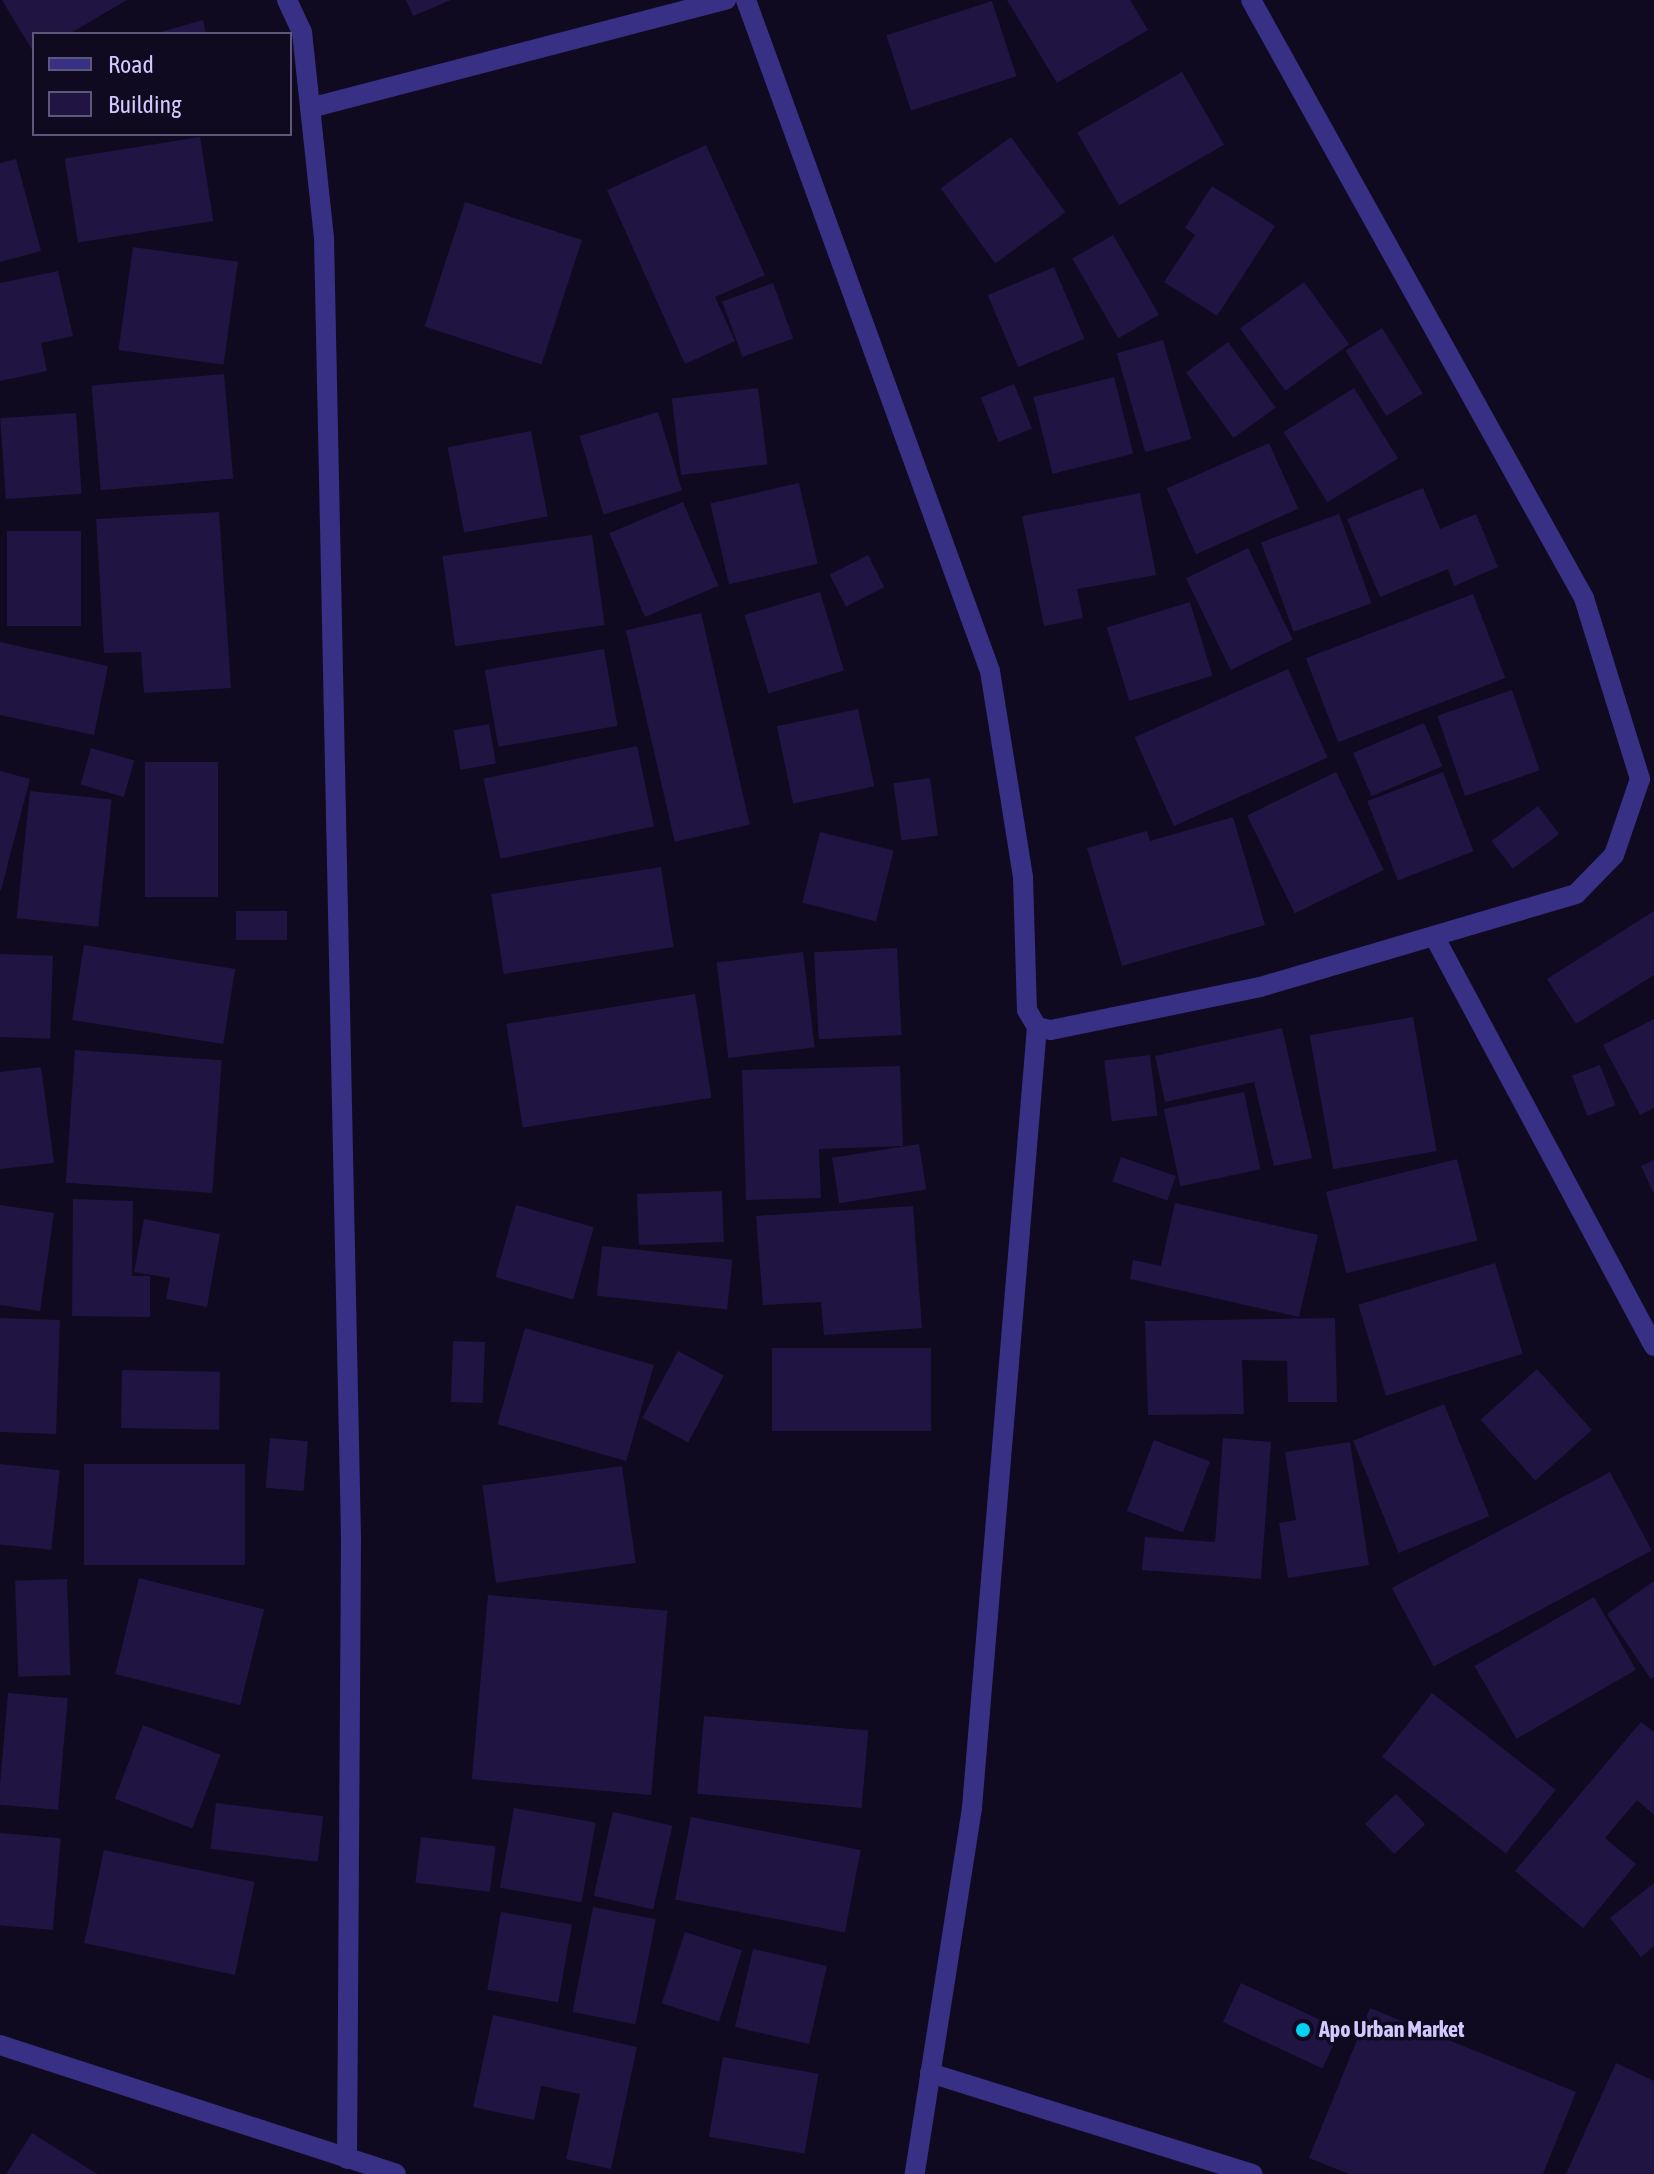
<!DOCTYPE html>
<html>
<head>
<meta charset="utf-8">
<style>
	body { margin:0 }
	#map { position:relative; width:1654px; height:2174px; overflow:hidden; background:#0f0a20; font-family:"Asap Condensed",sans-serif }
	div>[style] { position:absolute }
	.building>* { inset:0; background:#201443; transform-origin:0 0 }
	.minor>* { height:20px; margin:-10px; padding:0 10px; transform-origin:10px; border-radius:10px; background:#373084 }
	.dots>* { width:22px; height:22px; translate:-50% -50%; box-sizing:border-box; border:4px solid #0f0a20; border-radius:50% }
	span { translate:-50% -50%; white-space:nowrap; text-align:center; line-height:1.15; -webkit-text-stroke:7px #0f0a20; paint-order:stroke }
	.poi-label { font-size:22px; color:#d2caff; font-weight:700 }
	.left { translate:0 -50%; text-align:left }
	.legend { position:absolute; left:32px; top:32px; width:260px; height:104px; box-sizing:border-box; background:#0f0a20; border:2px solid #5d5779; margin:0; padding:10px 14px; list-style:none; font-size:24px; color:#d2caff }
	.legend li { display:flex; align-items:center; gap:16px; height:40px }
	.legend b { width:40px; border:2px solid #5d5779 }
</style>
</head>
<body>
<div id="map">
	<div class="building">
		<i style="clip-path:polygon(2px 0,127px 0,69px 34px,34px 34px,34px 53px)"></i>
		<i style="clip-path:polygon(406px 0,451px 0,413px 16px)"></i>
		<i style="clip-path:polygon(1007px 0,1130px 0,1148px 30px,1057px 83px)"></i>
		<i style="left:992px;top:1px;width:79px;height:111px;rotate:72deg"></i>
		<i style="clip-path:polygon(203px 20px,206px 34px,157px 34px,157px 33px)"></i>
		<i style="left:1182px;top:72px;width:84px;height:121px;rotate:60deg"></i>
		<i style="left:200px;top:137px;width:85px;height:137px;rotate:81deg"></i>
		<i style="left:1011px;top:137px;width:93px;height:87px;rotate:54deg"></i>
		<i style="clip-path:polygon(706px 145px,765px 275px,715px 297px,735px 341px,685px 364px,607px 190px)"></i>
		<i style="clip-path:polygon(16px 159px,41px 251px,0 262px,0 163px)"></i>
		<i style="clip-path:polygon(1212px 186px,1275px 226px,1217px 316px,1164px 282px,1195px 235px,1185px 228px)"></i>
		<i style="left:465px;top:202px;width:123px;height:131px;rotate:18deg"></i>
		<i style="left:1113px;top:235px;width:92px;height:47px;rotate:60deg"></i>
		<i style="left:133px;top:247px;width:106px;height:104px;rotate:8deg"></i>
		<i style="left:1054px;top:267px;width:78px;height:72px;rotate:67deg"></i>
		<i style="clip-path:polygon(58px 271px,73px 336px,41px 343px,47px 371px,0 381px,0 283px)"></i>
		<i style="left:1304px;top:282px;width:77px;height:79px;rotate:54deg"></i>
		<i style="left:773px;top:283px;width:59px;height:54px;rotate:70deg"></i>
		<i style="left:1382px;top:328px;width:77px;height:43px;rotate:58deg"></i>
		<i style="left:1163px;top:340px;width:103px;height:48px;rotate:74deg"></i>
		<i style="left:1228px;top:342px;width:81px;height:52px;rotate:54deg"></i>
		<i style="left:224px;top:374px;width:105px;height:133px;rotate:85deg"></i>
		<i style="left:1114px;top:377px;width:79px;height:83px;rotate:76deg"></i>
		<i style="left:1014px;top:384px;width:48px;height:36px;rotate:68deg"></i>
		<i style="left:758px;top:388px;width:77px;height:87px;rotate:83deg"></i>
		<i style="left:1354px;top:388px;width:83px;height:83px;rotate:58deg"></i>
		<i style="left:658px;top:412px;width:82px;height:82px;rotate:73deg"></i>
		<i style="left:76px;top:413px;width:81px;height:76px;rotate:86deg"></i>
		<i style="left:531px;top:431px;width:87px;height:85px;rotate:79deg"></i>
		<i style="left:1269px;top:443px;width:72px;height:112px;rotate:66deg"></i>
		<i style="left:799px;top:483px;width:83px;height:91px;rotate:77deg"></i>
		<i style="clip-path:polygon(1423px 488px,1440px 529px,1476px 514px,1498px 567px,1454px 586px,1448px 569px,1380px 597px,1347px 519px)"></i>
		<i style="clip-path:polygon(1140px 493px,1156px 575px,1077px 589px,1083px 618px,1044px 626px,1022px 516px)"></i>
		<i style="left:683px;top:502px;width:91px;height:80px;rotate:67deg"></i>
		<i style="clip-path:polygon(219px 512px,231px 688px,144px 693px,141px 652px,104px 653px,96px 519px)"></i>
		<i style="left:1339px;top:514px;width:95px;height:83px;rotate:70deg"></i>
		<i style="left:7px;top:531px;width:74px;height:95px"></i>
		<i style="left:592px;top:535px;width:91px;height:151px;rotate:82deg"></i>
		<i style="left:1248px;top:548px;width:102px;height:69px;rotate:64deg"></i>
		<i style="left:868px;top:555px;width:36px;height:43px;rotate:63deg"></i>
		<i style="left:820px;top:592px;width:82px;height:79px;rotate:73deg"></i>
		<i style="left:1473px;top:594px;width:90px;height:179px;rotate:69deg"></i>
		<i style="left:1190px;top:602px;width:77px;height:87px;rotate:73deg"></i>
		<i style="left:701px;top:613px;width:217px;height:77px;rotate:77deg"></i>
		<i style="clip-path:polygon(0 642px,108px 666px,94px 735px,0 715px)"></i>
		<i style="left:604px;top:649px;width:78px;height:121px;rotate:80deg"></i>
		<i style="left:1288px;top:669px;width:97px;height:168px;rotate:66deg"></i>
		<i style="left:1512px;top:690px;width:85px;height:79px;rotate:71deg"></i>
		<i style="left:858px;top:709px;width:79px;height:83px;rotate:78deg"></i>
		<i style="left:1424px;top:723px;width:47px;height:77px;rotate:67deg"></i>
		<i style="left:489px;top:724px;width:40px;height:36px;rotate:80deg"></i>
		<i style="left:637px;top:746px;width:82px;height:157px;rotate:78deg"></i>
		<i style="left:91px;top:748px;width:45px;height:38px;rotate:16deg"></i>
		<i style="left:145px;top:762px;width:73px;height:135px"></i>
		<i style="clip-path:polygon(0 771px,30px 779px,1px 890px,0 890px)"></i>
		<i style="left:1336px;top:772px;width:109px;height:99px;rotate:64deg"></i>
		<i style="left:1443px;top:772px;width:85px;height:81px;rotate:69deg"></i>
		<i style="left:930px;top:778px;width:58px;height:37px;rotate:82deg"></i>
		<i style="left:30px;top:791px;width:82px;height:128px;rotate:6deg"></i>
		<i style="left:1538px;top:806px;width:35px;height:58px;rotate:53deg"></i>
		<i style="clip-path:polygon(1233px 817px,1265px 925px,1122px 966px,1087px 848px,1147px 831px,1150px 841px)"></i>
		<i style="left:820px;top:832px;width:76px;height:73px;rotate:14deg"></i>
		<i style="left:661px;top:867px;width:81px;height:172px;rotate:81deg"></i>
		<i style="left:236px;top:911px;width:51px;height:29px"></i>
		<i style="clip-path:polygon(1654px 911px,1654px 975px,1576px 1024px,1547px 979px)"></i>
		<i style="left:84px;top:945px;width:153px;height:76px;rotate:9deg"></i>
		<i style="left:897px;top:948px;width:87px;height:83px;rotate:87deg"></i>
		<i style="left:803px;top:952px;width:96px;height:87px;rotate:83deg"></i>
		<i style="left:0;top:954px;width:53px;height:83px;rotate:2deg"></i>
		<i style="left:695px;top:994px;width:105px;height:191px;rotate:81deg"></i>
		<i style="left:1413px;top:1017px;width:136px;height:105px;rotate:80deg"></i>
		<i style="clip-path:polygon(1654px 1019px,1654px 1108px,1640px 1115px,1603px 1045px)"></i>
		<i style="clip-path:polygon(1282px 1028px,1312px 1158px,1274px 1166px,1254px 1082px,1165px 1102px,1155px 1056px)"></i>
		<i style="left:75px;top:1050px;width:147px;height:133px;rotate:4deg"></i>
		<i style="left:1150px;top:1055px;width:61px;height:46px;rotate:83deg"></i>
		<i style="left:1600px;top:1065px;width:43px;height:30px;rotate:69deg"></i>
		<i style="clip-path:polygon(900px 1066px,903px 1146px,819px 1149px,821px 1198px,746px 1200px,742px 1070px)"></i>
		<i style="clip-path:polygon(41px 1067px,54px 1163px,0 1169px,0 1072px)"></i>
		<i style="left:1244px;top:1092px;width:79px;height:82px;rotate:78deg"></i>
		<i style="left:919px;top:1144px;width:46px;height:88px;rotate:81deg"></i>
		<i style="left:1121px;top:1157px;width:58px;height:26px;rotate:19deg"></i>
		<i style="left:1457px;top:1159px;width:84px;height:135px;rotate:76deg"></i>
		<i style="clip-path:polygon(1654px 1160px,1654px 1194px,1641px 1166px)"></i>
		<i style="left:722px;top:1191px;width:51px;height:85px;rotate:88deg"></i>
		<i style="clip-path:polygon(73px 1199px,133px 1201px,132px 1276px,150px 1276px,150px 1317px,72px 1316px)"></i>
		<i style="clip-path:polygon(1175px 1203px,1318px 1235px,1299px 1317px,1130px 1279px,1133px 1260px,1161px 1266px)"></i>
		<i style="clip-path:polygon(0 1205px,54px 1213px,40px 1311px,0 1305px)"></i>
		<i style="left:516px;top:1205px;width:81px;height:75px;rotate:16deg"></i>
		<i style="clip-path:polygon(913px 1206px,922px 1328px,824px 1335px,821px 1302px,763px 1305px,756px 1216px)"></i>
		<i style="clip-path:polygon(144px 1219px,220px 1234px,207px 1307px,166px 1299px,170px 1278px,134px 1272px)"></i>
		<i style="left:602px;top:1246px;width:131px;height:50px;rotate:6deg"></i>
		<i style="left:1495px;top:1263px;width:95px;height:143px;rotate:73deg"></i>
		<i style="left:0;top:1318px;width:60px;height:114px;rotate:2deg"></i>
		<i style="clip-path:polygon(1335px 1318px,1337px 1402px,1288px 1402px,1287px 1361px,1242px 1360px,1244px 1414px,1148px 1415px,1145px 1321px)"></i>
		<i style="left:525px;top:1328px;width:134px;height:100px;rotate:16deg"></i>
		<i style="left:453px;top:1341px;width:32px;height:61px;rotate:2deg"></i>
		<i style="left:772px;top:1348px;width:159px;height:83px"></i>
		<i style="left:678px;top:1351px;width:52px;height:76px;rotate:28deg"></i>
		<i style="left:1537px;top:1369px;width:82px;height:76px;rotate:48deg"></i>
		<i style="left:122px;top:1370px;width:98px;height:58px;rotate:1deg"></i>
		<i style="left:1444px;top:1404px;width:121px;height:98px;rotate:68deg"></i>
		<i style="left:270px;top:1438px;width:38px;height:50px;rotate:5deg"></i>
		<i style="clip-path:polygon(1223px 1438px,1271px 1442px,1261px 1579px,1142px 1570px,1145px 1537px,1215px 1542px)"></i>
		<i style="left:1154px;top:1440px;width:60px;height:76px;rotate:21deg"></i>
		<i style="clip-path:polygon(1350px 1442px,1369px 1565px,1288px 1578px,1279px 1523px,1296px 1520px,1285px 1452px)"></i>
		<i style="left:0;top:1464px;width:60px;height:80px;rotate:6deg"></i>
		<i style="left:84px;top:1464px;width:161px;height:101px"></i>
		<i style="left:622px;top:1466px;width:98px;height:141px;rotate:82deg"></i>
		<i style="left:1610px;top:1472px;width:89px;height:247px;rotate:62deg"></i>
		<i style="left:139px;top:1578px;width:129px;height:99px;rotate:14deg"></i>
		<i style="left:67px;top:1579px;width:96px;height:52px;rotate:88deg"></i>
		<i style="clip-path:polygon(1654px 1581px,1654px 1677px,1651px 1679px,1607px 1614px)"></i>
		<i style="left:488px;top:1595px;width:180px;height:185px;rotate:5deg"></i>
		<i style="left:1594px;top:1597px;width:84px;height:138px;rotate:60deg"></i>
		<i style="left:8px;top:1693px;width:60px;height:112px;rotate:5deg"></i>
		<i style="left:1432px;top:1693px;width:157px;height:81px;rotate:38deg"></i>
		<i style="left:704px;top:1716px;width:165px;height:78px;rotate:5deg"></i>
		<i style="clip-path:polygon(1641px 1722px,1654px 1732px,1654px 1815px,1637px 1800px,1605px 1838px,1636px 1864px,1583px 1928px,1515px 1871px)"></i>
		<i style="left:143px;top:1725px;width:83px;height:79px;rotate:21deg"></i>
		<i style="left:1396px;top:1794px;width:42px;height:43px;rotate:46deg"></i>
		<i style="left:216px;top:1803px;width:108px;height:46px;rotate:7deg"></i>
		<i style="left:514px;top:1808px;width:83px;height:81px;rotate:10deg"></i>
		<i style="left:613px;top:1812px;width:61px;height:86px;rotate:13deg"></i>
		<i style="left:691px;top:1817px;width:173px;height:84px;rotate:11deg"></i>
		<i style="left:0;top:1833px;width:61px;height:92px;rotate:5deg"></i>
		<i style="left:421px;top:1837px;width:75px;height:46px;rotate:7deg"></i>
		<i style="left:104px;top:1850px;width:154px;height:95px;rotate:12deg"></i>
		<i style="clip-path:polygon(1654px 1883px,1654px 1946px,1641px 1957px,1610px 1918px)"></i>
		<i style="left:593px;top:1907px;width:64px;height:107px;rotate:11deg"></i>
		<i style="left:501px;top:1912px;width:72px;height:79px;rotate:10deg"></i>
		<i style="left:685px;top:1932px;width:60px;height:75px;rotate:18deg"></i>
		<i style="left:753px;top:1949px;width:76px;height:80px;rotate:13deg"></i>
		<i style="left:1241px;top:1983px;width:110px;height:43px;rotate:25deg"></i>
		<i style="clip-path:polygon(1370px 2008px,1576px 2092px,1543px 2174px,1349px 2174px,1309px 2158px)"></i>
		<i style="clip-path:polygon(493px 2015px,637px 2047px,611px 2169px,566px 2159px,580px 2094px,541px 2086px,534px 2120px,473px 2107px)"></i>
		<i style="left:723px;top:2057px;width:97px;height:81px;rotate:10deg"></i>
		<i style="clip-path:polygon(1616px 2063px,1654px 2081px,1654px 2174px,1566px 2174px)"></i>
		<i style="clip-path:polygon(32px 2133px,97px 2174px,6px 2174px)"></i>
	</div>
	<div class="minor">
		<i style="left:287px;top:0;width:35px;rotate:65deg"></i>
		<i style="left:302px;top:32px;width:207px;rotate:83.9deg"></i>
		<i style="left:324px;top:238px;width:1305px;rotate:88.81deg"></i>
		<i style="left:351px;top:1543px;width:616px;rotate:90.37deg"></i>
		<i style="left:746px;top:0;width:714px;rotate:70.02deg"></i>
		<i style="left:990px;top:671px;width:209px;rotate:80.9deg"></i>
		<i style="left:1023px;top:877px;width:133px;rotate:88.3deg"></i>
		<i style="left:1027px;top:1010px;width:20px;rotate:60deg"></i>
		<i style="left:1037px;top:1027px;width:784px;rotate:94.76deg"></i>
		<i style="left:972px;top:1808px;width:370px;rotate:98.9deg"></i>
		<i style="left:310px;top:108px;width:430px;rotate:-14.6deg"></i>
		<i style="left:1434px;top:936px;width:465px;rotate:61.8deg"></i>
		<i style="left:1037px;top:1027px;width:14px;rotate:12deg"></i>
		<i style="left:1051px;top:1030px;width:213px;rotate:-11.6deg"></i>
		<i style="left:1260px;top:987px;width:329px;rotate:-16.4deg"></i>
		<i style="left:1576px;top:894px;width:54px;rotate:-45.7deg"></i>
		<i style="left:1614px;top:855px;width:80px;rotate:-71.1deg"></i>
		<i style="left:1640px;top:779px;width:189px;rotate:-107.2deg"></i>
		<i style="left:1584px;top:598px;width:684px;rotate:-119.11deg"></i>
		<i style="left:0;top:2045px;width:416px;rotate:18deg"></i>
		<i style="left:930px;top:2073px;width:338px;rotate:17.4deg"></i>
	</div>
	<div class="dots">
		<i style="left:1303px;top:2030px;background:#00d1f5"></i>
	</div>
	<div class="poi-label">
		<span class="left" style="left:1319px;top:2030px">Apo Urban Market</span>
	</div>
	<ul class="legend">
	<li><b style="height:10px;background:#373084"></b>Road</li>
	<li><b style="height:22px;background:#201443"></b>Building</li>
	</ul>
</div>
</body>
</html>
